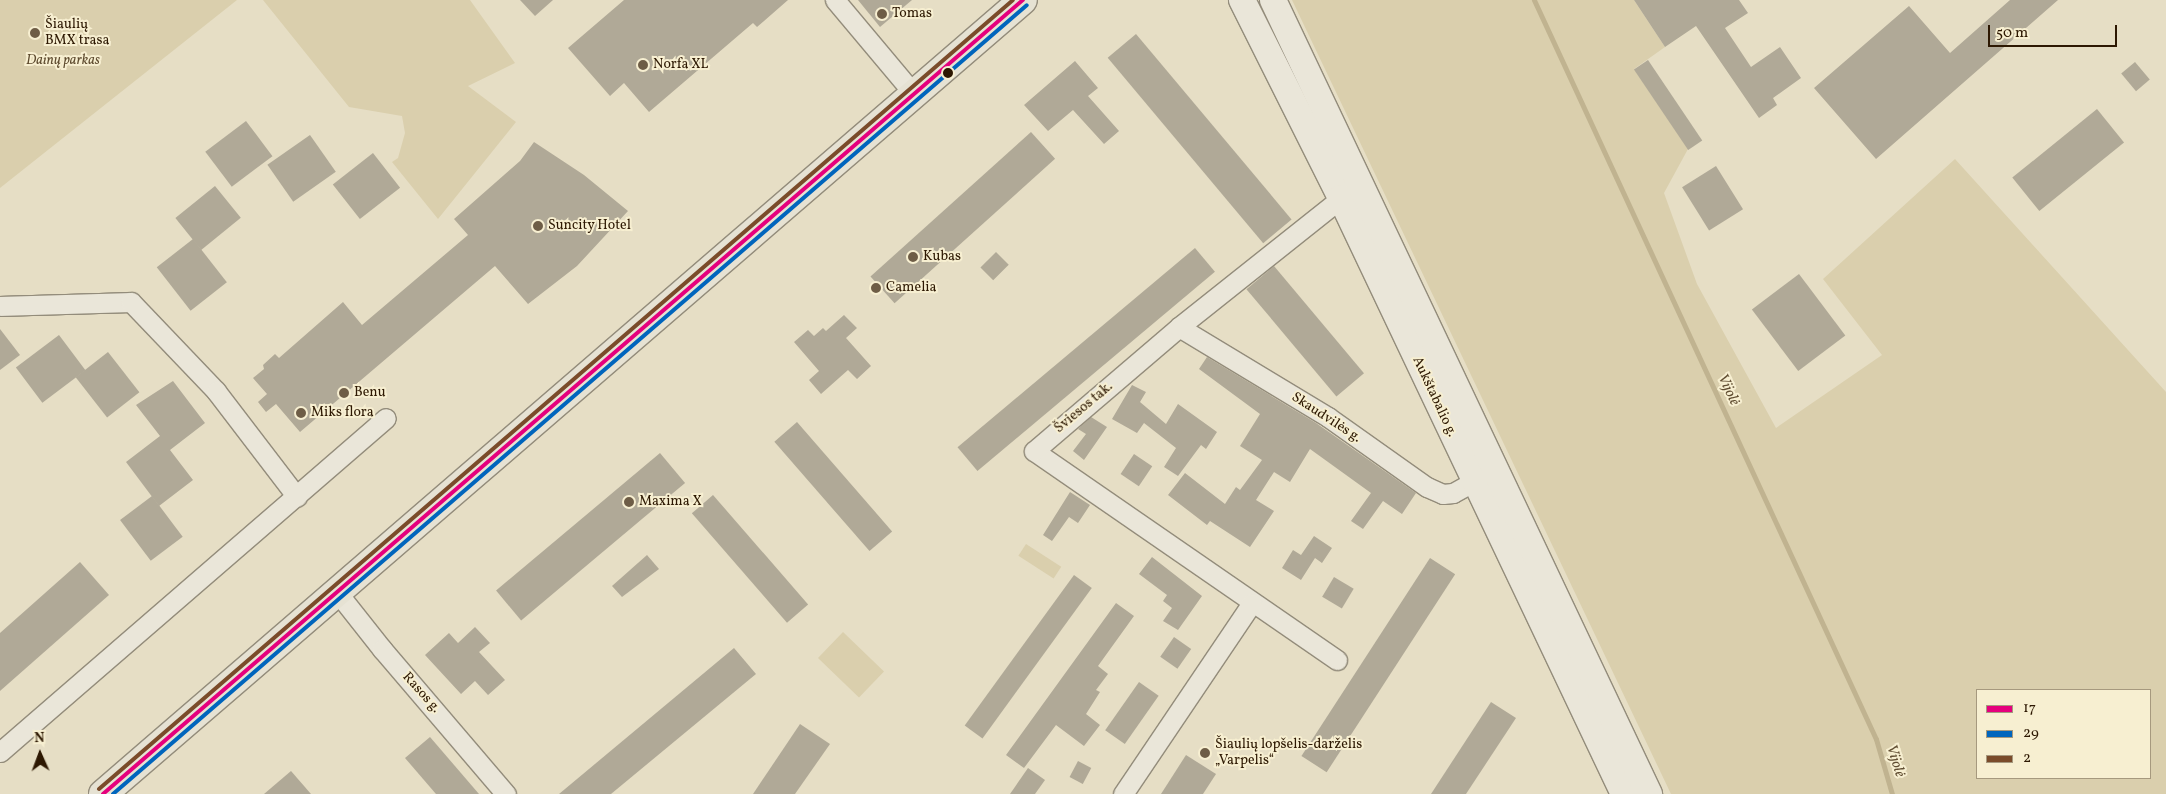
<!DOCTYPE html>
<html>
<head>
<meta charset="utf-8">
<style>
	body { margin:0 }
	#map { position:relative; width:2166px; height:794px; overflow:hidden; background:#e6dec5; font-family:Vollkorn,serif }
	div>[style] { position:absolute }
	.green>* { inset:0; background:#dacfad; transform-origin:0 0 }
	.stream>* { height:5px; margin:-2.5px; padding:0 2.5px; transform-origin:2.5px; border-radius:2.5px; background:#c0b390 }
	.building>* { inset:0; background:#b0a997; transform-origin:0 0 }
	.roads { filter:drop-shadow(1px 0 #938c7b) drop-shadow(-1px 0 #938c7b) drop-shadow(0 1px #938c7b) drop-shadow(0 -1px #938c7b) }
	.street>* { height:19px; margin:-9.5px; padding:0 9.5px; transform-origin:9.5px; border-radius:9.5px; background:#eae6d9 }
	.secondary>* { height:26px; margin:-13px; padding:0 13px; transform-origin:13px; border-radius:13px; background:#eae6d9 }
	.highway>* { height:28px; margin:-14px; padding:0 14px; transform-origin:14px; border-radius:14px; background:#e6e2d3 }
	.bus-1>* { height:4px; margin:-2px; padding:0 2px; transform-origin:2px; border-radius:2px; background:#e5007d }
	.bus-2>* { height:4px; margin:-2px; padding:0 2px; transform-origin:2px; border-radius:2px; background:#0065bd }
	.bus-3>* { height:4px; margin:-2px; padding:0 2px; transform-origin:2px; border-radius:2px; background:#7a4b2a }
	.dots>* { width:14px; height:14px; translate:-50% -50%; box-sizing:border-box; border:2px solid #f7efd1; border-radius:50% }
	span { translate:-50% -50%; white-space:nowrap; text-align:center; line-height:1.15; -webkit-text-stroke:4px #f7efd1; paint-order:stroke }
	.poi-label { font-size:14px; color:#2d1802 }
	.left { translate:0 -50%; text-align:left }
	.park-label { font-size:14px; color:#5e4b2f; font-style:italic }
	.street-label { font-size:14px; color:#2d1802 }
	.water-label { font-size:15px; color:#614e32; font-style:italic }
	.legend { position:absolute; left:1976px; top:689px; width:175px; height:90px; box-sizing:border-box; background:#f7efd1; border:1px solid #a6997e; margin:0; padding:6px 9px; list-style:none; font-size:15px; color:#2d1802 }
	.legend li { display:flex; align-items:center; gap:10px; height:25px }
	.legend b { width:25px; border:1px solid #a6997e }
	.north { position:absolute; left:15px; top:729px; width:50px; height:50px; -webkit-text-stroke:4px #f7efd1; paint-order:stroke; rotate:358deg; font-size:14px; font-weight:700; line-height:20px; text-align:center; color:#2d1802 }
	.north::after { content:''; display:block; margin:auto; width:18px; height:22px; background:#2d1802; clip-path:polygon(50% 0,100% 100%,50% 72%,0 100%) }
	.scale { position:absolute; left:1988px; top:25px; width:129px; height:22px; box-sizing:border-box; border:2px solid #2d1802; border-top:0; padding-left:6px; font-size:15px; line-height:18px; white-space:nowrap; color:#2d1802; -webkit-text-stroke:4px #f7efd1; paint-order:stroke }
</style>
</head>
<body>
<div id="map">
	<div class="green">
		<i style="clip-path:polygon(0 0,237px 0,0 188px)"></i>
		<i style="clip-path:polygon(263px 0,470px 0,515px 63px,468px 86px,516px 122px,438px 219px,392px 162px,398px 158px,405px 133px,402px 116px,349px 107px)"></i>
		<i style="clip-path:polygon(evenodd,1292px 0,1634px 0,1665px 47px,1634px 69px,1688px 149px,1664px 193px,1697px 284px,1776px 428px,1882px 355px,1823px 279px,1955px 159px,2166px 392px,2166px 794px,1671px 794px,1292px 0,1977px 690px,2150px 690px,2150px 778px,1977px 778px,1977px 690px)"></i>
		<i style="left:1026px;top:544px;width:42px;height:14px;rotate:33deg"></i>
		<i style="left:843px;top:632px;width:57px;height:36px;rotate:44deg"></i>
	</div>
	<div class="stream">
		<i style="left:1534px;top:0;width:814px;rotate:65.17deg"></i>
		<i style="left:1876px;top:739px;width:57px;rotate:73.8deg"></i>
	</div>
	<div class="building">
		<i style="clip-path:polygon(520px 0,553px 0,535px 16px)"></i>
		<i style="clip-path:polygon(624px 0,788px 0,757px 27px,753px 23px,649px 112px,624px 83px,610px 96px,568px 48px)"></i>
		<i style="clip-path:polygon(858px 0,912px 0,880px 27px)"></i>
		<i style="clip-path:polygon(1634px 0,1739px 0,1748px 13px,1725px 28px,1751px 67px,1780px 47px,1801px 78px,1773px 98px,1777px 105px,1759px 118px,1696px 26px,1665px 47px)"></i>
		<i style="clip-path:polygon(2010px 0,2058px 0,1876px 159px,1814px 88px,1909px 6px,1950px 53px)"></i>
		<i style="left:1136px;top:34px;width:242px;height:37px;rotate:50deg"></i>
		<i style="left:1648px;top:60px;width:97px;height:17px;rotate:56deg"></i>
		<i style="clip-path:polygon(1075px 61px,1098px 88px,1088px 96px,1119px 131px,1104px 144px,1073px 110px,1048px 131px,1024px 105px)"></i>
		<i style="left:2135px;top:62px;width:23px;height:18px;rotate:50deg"></i>
		<i style="left:2097px;top:109px;width:43px;height:109px;rotate:51deg"></i>
		<i style="left:246px;top:121px;width:44px;height:51px;rotate:53deg"></i>
		<i style="left:1031px;top:132px;width:36px;height:216px;rotate:48deg"></i>
		<i style="left:310px;top:135px;width:45px;height:52px;rotate:55deg"></i>
		<i style="clip-path:polygon(534px 142px,584px 175px,628px 211px,577px 266px,528px 304px,495px 266px,300px 432px,276px 404px,266px 412px,258px 402px,267px 394px,253px 378px,264px 369px,263px 365px,275px 354px,279px 358px,343px 302px,362px 325px,468px 235px,454px 219px,520px 161px)"></i>
		<i style="left:373px;top:153px;width:44px;height:51px;rotate:52deg"></i>
		<i style="left:1716px;top:166px;width:51px;height:40px;rotate:58deg"></i>
		<i style="left:215px;top:186px;width:41px;height:51px;rotate:51deg"></i>
		<i style="left:193px;top:239px;width:55px;height:46px;rotate:52deg"></i>
		<i style="left:1195px;top:248px;width:31px;height:310px;rotate:50deg"></i>
		<i style="left:996px;top:252px;width:18px;height:22px;rotate:45deg"></i>
		<i style="left:1274px;top:266px;width:140px;height:36px;rotate:50deg"></i>
		<i style="left:1799px;top:274px;width:77px;height:59px;rotate:53deg"></i>
		<i style="clip-path:polygon(844px 315px,857px 328px,846px 338px,871px 366px,857px 379px,848px 370px,821px 394px,809px 380px,819px 371px,794px 342px,808px 330px,814px 336px,823px 328px,826px 331px)"></i>
		<i style="clip-path:polygon(0 329px,20px 355px,0 370px)"></i>
		<i style="left:59px;top:335px;width:44px;height:54px;rotate:53deg"></i>
		<i style="left:108px;top:352px;width:51px;height:41px;rotate:52deg"></i>
		<i style="clip-path:polygon(1207px 357px,1316px 423px,1416px 493px,1402px 514px,1383px 501px,1363px 529px,1351px 521px,1371px 493px,1310px 449px,1290px 482px,1274px 472px,1256px 500px,1274px 511px,1250px 547px,1210px 521px,1207px 525px,1168px 495px,1185px 473px,1225px 504px,1236px 487px,1240px 490px,1262px 460px,1240px 446px,1260px 414px,1199px 369px)"></i>
		<i style="clip-path:polygon(173px 381px,205px 423px,170px 450px,193px 480px,159px 506px,126px 462px,160px 436px,136px 405px)"></i>
		<i style="clip-path:polygon(1132px 385px,1146px 392px,1140px 402px,1166px 424px,1178px 404px,1217px 432px,1206px 449px,1201px 445px,1178px 476px,1164px 467px,1176px 448px,1144px 423px,1137px 433px,1112px 419px)"></i>
		<i style="clip-path:polygon(1091px 417px,1107px 427px,1084px 460px,1073px 451px,1086px 434px,1078px 429px)"></i>
		<i style="left:797px;top:422px;width:145px;height:30px;rotate:49deg"></i>
		<i style="left:660px;top:453px;width:39px;height:214px;rotate:50deg"></i>
		<i style="left:1134px;top:454px;width:22px;height:24px;rotate:34deg"></i>
		<i style="clip-path:polygon(1070px 492px,1090px 505px,1078px 523px,1069px 517px,1052px 541px,1043px 535px)"></i>
		<i style="left:713px;top:495px;width:145px;height:28px;rotate:49deg"></i>
		<i style="left:152px;top:496px;width:51px;height:40px;rotate:53deg"></i>
		<i style="clip-path:polygon(1314px 536px,1332px 548px,1322px 563px,1315px 558px,1301px 580px,1282px 568px,1293px 550px,1301px 555px)"></i>
		<i style="clip-path:polygon(647px 555px,659px 569px,622px 597px,612px 586px)"></i>
		<i style="clip-path:polygon(1152px 557px,1202px 596px,1178px 630px,1163px 621px,1172px 608px,1163px 601px,1167px 595px,1139px 574px)"></i>
		<i style="left:1430px;top:558px;width:30px;height:236px;rotate:33deg"></i>
		<i style="clip-path:polygon(80px 562px,109px 595px,0 691px,0 633px)"></i>
		<i style="left:1074px;top:575px;width:22px;height:186px;rotate:36deg"></i>
		<i style="left:1334px;top:577px;width:23px;height:23px;rotate:31deg"></i>
		<i style="clip-path:polygon(1116px 603px,1134px 616px,1098px 666px,1108px 674px,1096px 690px,1100px 692px,1086px 714px,1100px 725px,1084px 746px,1056px 725px,1024px 768px,1006px 755px)"></i>
		<i style="clip-path:polygon(475px 627px,490px 643px,479px 652px,505px 680px,488px 695px,475px 681px,461px 694px,425px 655px,449px 633px,458px 643px)"></i>
		<i style="left:1174px;top:637px;width:21px;height:24px;rotate:35deg"></i>
		<i style="clip-path:polygon(734px 648px,756px 674px,611px 794px,559px 794px)"></i>
		<i style="left:1139px;top:682px;width:24px;height:59px;rotate:35deg"></i>
		<i style="clip-path:polygon(1491px 702px,1516px 718px,1466px 794px,1431px 794px)"></i>
		<i style="clip-path:polygon(800px 724px,830px 744px,795px 794px,753px 794px)"></i>
		<i style="clip-path:polygon(430px 737px,479px 794px,436px 794px,405px 758px)"></i>
		<i style="clip-path:polygon(1186px 755px,1216px 774px,1203px 794px,1161px 794px)"></i>
		<i style="left:1078px;top:761px;width:15px;height:18px;rotate:28deg"></i>
		<i style="clip-path:polygon(1028px 768px,1045px 780px,1035px 794px,1010px 794px)"></i>
		<i style="clip-path:polygon(291px 771px,311px 794px,264px 794px)"></i>
	</div>
	<div class="roads">
		<div class="street">
			<i style="left:835px;top:0;width:123px;rotate:50deg"></i>
			<i style="left:0;top:306px;width:131px;rotate:-1.7deg"></i>
			<i style="left:131px;top:302px;width:123px;rotate:46.3deg"></i>
			<i style="left:216px;top:391px;width:133px;rotate:52.6deg"></i>
			<i style="left:1179px;top:327px;width:174px;rotate:31.1deg"></i>
			<i style="left:1328px;top:417px;width:121px;rotate:35.3deg"></i>
			<i style="left:1427px;top:487px;width:17px;rotate:24deg"></i>
			<i style="left:1443px;top:494px;width:10px;rotate:-6deg"></i>
			<i style="left:1453px;top:493px;width:23px;rotate:-29deg"></i>
			<i style="left:337px;top:592px;width:73px;rotate:51.7deg"></i>
			<i style="left:382px;top:649px;width:191px;rotate:49.5deg"></i>
			<i style="left:1337px;top:660px;width:368px;rotate:-145.4deg"></i>
			<i style="left:1034px;top:451px;width:191px;rotate:-40.5deg"></i>
			<i style="left:1179px;top:327px;width:207px;rotate:-38.5deg"></i>
			<i style="left:0;top:752px;width:510px;rotate:-40.87deg"></i>
			<i style="left:1123px;top:794px;width:230px;rotate:-56deg"></i>
		</div>
		<div class="secondary">
			<i style="left:1242px;top:0;width:221px;rotate:63.4deg"></i>
			<i style="left:1341px;top:198px;width:660px;rotate:64.6deg"></i>
			<i style="left:1273px;top:0;width:879px;rotate:64.66deg"></i>
		</div>
		<div class="highway">
			<i style="left:103px;top:794px;width:1215px;rotate:-40.8deg"></i>
		</div>
	</div>
	<div class="bus-1">
		<i style="left:103px;top:794px;width:1215px;rotate:-40.8deg"></i>
	</div>
	<div class="bus-2">
		<i style="left:113px;top:794px;width:1207px;rotate:-40.8deg"></i>
	</div>
	<div class="bus-3">
		<i style="left:99px;top:789px;width:1207px;rotate:-40.8deg"></i>
	</div>
	<div class="dots">
		<i style="left:882px;top:14px;background:#6e5d46"></i>
		<i style="left:35px;top:33px;background:#6e5d46"></i>
		<i style="left:643px;top:65px;background:#6e5d46"></i>
		<i style="left:948px;top:73px;background:#2d1802"></i>
		<i style="left:538px;top:226px;background:#6e5d46"></i>
		<i style="left:913px;top:257px;background:#6e5d46"></i>
		<i style="left:876px;top:288px;background:#6e5d46"></i>
		<i style="left:344px;top:393px;background:#6e5d46"></i>
		<i style="left:301px;top:413px;background:#6e5d46"></i>
		<i style="left:629px;top:502px;background:#6e5d46"></i>
		<i style="left:1205px;top:753px;background:#6e5d46"></i>
	</div>
	<div class="poi-label">
		<span class="left" style="left:892px;top:14px">Tomas</span>
		<span class="left" style="left:45px;top:33px">Šiaulių<br>BMX trasa</span>
		<span class="left" style="left:653px;top:65px">Norfa XL</span>
		<span class="left" style="left:548px;top:226px">Suncity Hotel</span>
		<span class="left" style="left:923px;top:257px">Kubas</span>
		<span class="left" style="left:886px;top:288px">Camelia</span>
		<span class="left" style="left:354px;top:393px">Benu</span>
		<span class="left" style="left:311px;top:413px">Miks flora</span>
		<span class="left" style="left:639px;top:502px">Maxima X</span>
		<span class="left" style="left:1215px;top:753px">Šiaulių lopšelis-darželis<br>„Varpelis“</span>
	</div>
	<div class="park-label">
		<span style="left:63px;top:61px">Dainų parkas</span>
	</div>
	<div class="street-label">
		<span style="left:1434px;top:397px;rotate:65deg">Aukštabalio g.</span>
		<span style="left:1084px;top:408px;rotate:-40deg">Šviesos tak.</span>
		<span style="left:1326px;top:418px;rotate:33deg">Skaudvilės g.</span>
		<span style="left:421px;top:693px;rotate:48deg">Rasos g.</span>
	</div>
	<div class="water-label">
		<span style="left:1728px;top:390px;rotate:65deg">Vijolė</span>
		<span style="left:1895px;top:761px;rotate:73deg">Vijolė</span>
	</div>
	<ul class="legend">
	<li><b style="height:6px;background:#e5007d"></b>17</li>
	<li><b style="height:6px;background:#0065bd"></b>29</li>
	<li><b style="height:6px;background:#7a4b2a"></b>2</li>
	</ul>
	<div class="north">N</div>
	<div class="scale">50 m</div>
</div>
</body>
</html>
